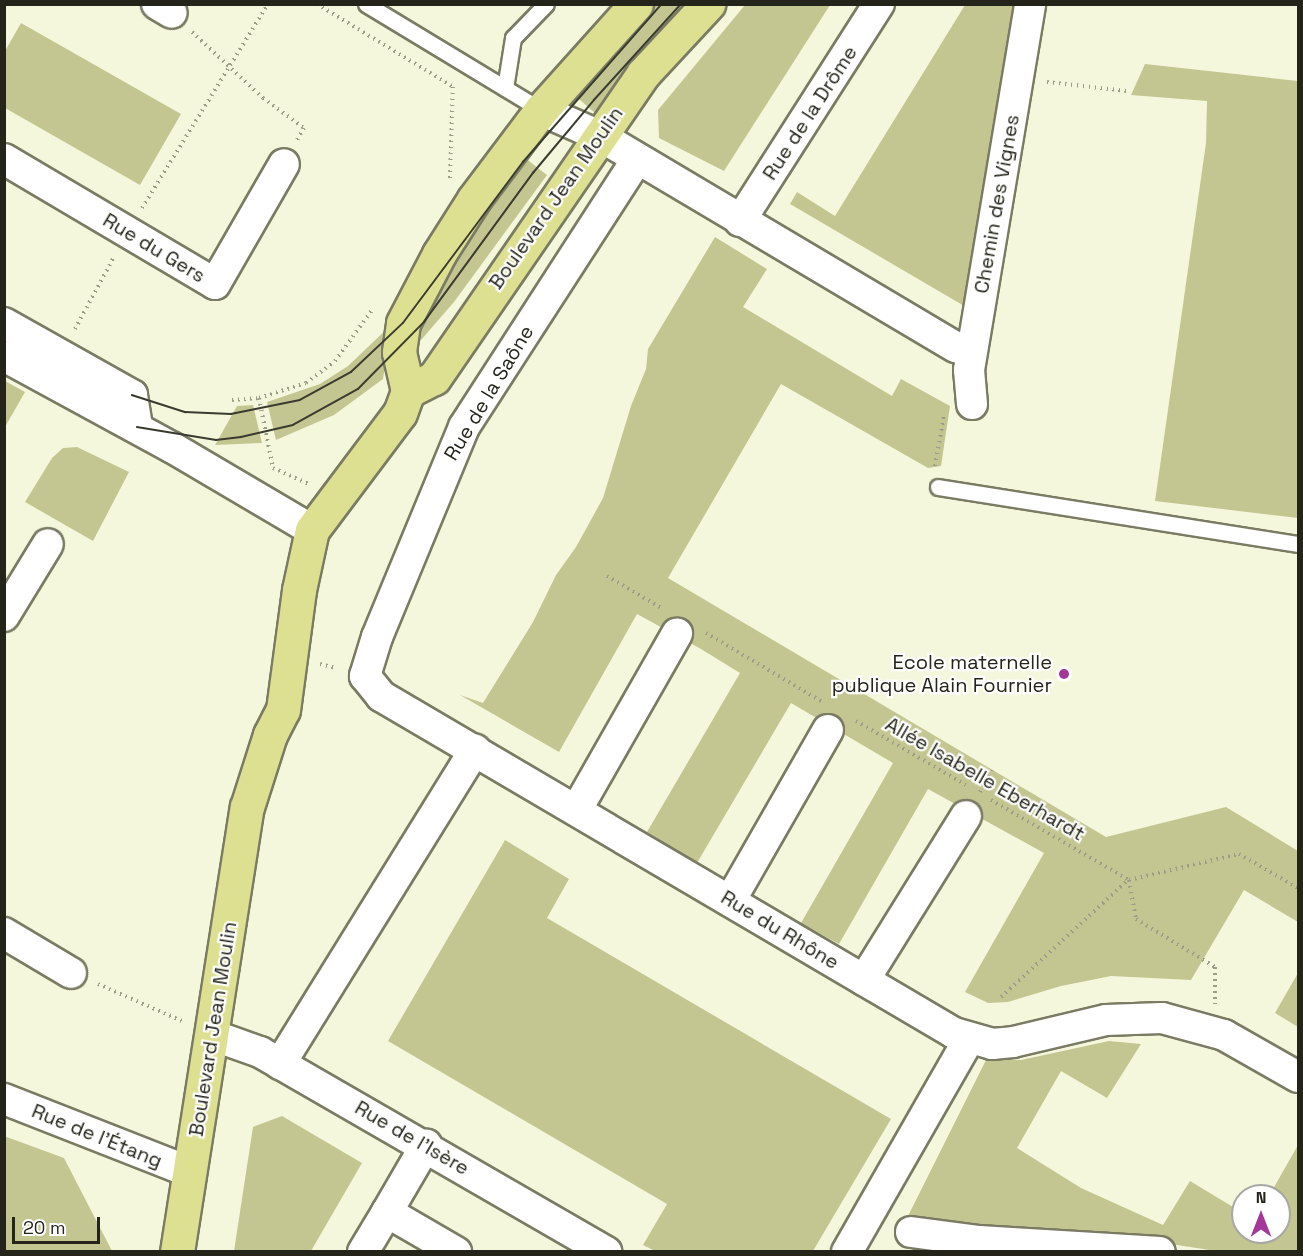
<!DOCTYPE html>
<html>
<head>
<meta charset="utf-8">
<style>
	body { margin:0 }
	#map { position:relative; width:1303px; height:1256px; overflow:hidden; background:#f5f7dc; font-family:"Space Grotesk",sans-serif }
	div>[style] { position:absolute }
	.green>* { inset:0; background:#c4c692 }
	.path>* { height:4px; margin-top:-2px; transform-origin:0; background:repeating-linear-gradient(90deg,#9c9d89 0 1.5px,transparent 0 6px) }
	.roads { filter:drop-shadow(2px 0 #7a7b63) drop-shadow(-2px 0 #7a7b63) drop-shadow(0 2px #7a7b63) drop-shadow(0 -2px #7a7b63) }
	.lane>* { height:15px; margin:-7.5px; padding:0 7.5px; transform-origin:7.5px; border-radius:7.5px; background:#fff }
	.street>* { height:30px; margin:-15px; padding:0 15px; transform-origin:15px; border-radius:15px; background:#fff }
	.primary>* { height:33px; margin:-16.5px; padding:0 16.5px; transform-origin:16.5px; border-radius:16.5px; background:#dddf91 }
	.tram>* { height:1.5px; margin:-0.75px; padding:0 0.75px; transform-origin:0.75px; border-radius:0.75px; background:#3a3b2f }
	.dots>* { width:16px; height:16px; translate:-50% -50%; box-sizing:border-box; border:3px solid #fff; border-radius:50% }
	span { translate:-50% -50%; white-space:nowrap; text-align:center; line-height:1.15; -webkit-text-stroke:4.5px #fff; paint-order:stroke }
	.street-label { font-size:20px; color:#24241a }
	.poi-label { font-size:20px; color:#24241a }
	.right { translate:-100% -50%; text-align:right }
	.frame { position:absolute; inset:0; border:6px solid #24241a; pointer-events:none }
	.north { position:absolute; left:1231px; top:1184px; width:60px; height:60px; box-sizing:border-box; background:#fff; border:2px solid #a7a7a3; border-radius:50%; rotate:0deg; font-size:16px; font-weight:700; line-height:24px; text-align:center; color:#24241a }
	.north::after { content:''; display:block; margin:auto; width:21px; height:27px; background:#a33899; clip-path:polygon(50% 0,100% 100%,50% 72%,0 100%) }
	.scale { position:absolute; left:12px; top:1217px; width:88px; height:27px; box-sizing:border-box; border:3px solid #24241a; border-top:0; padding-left:8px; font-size:18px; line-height:21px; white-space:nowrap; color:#24241a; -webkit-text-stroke:4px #fff; paint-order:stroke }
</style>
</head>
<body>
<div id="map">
	<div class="green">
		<i style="clip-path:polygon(652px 5px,694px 5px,595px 113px,572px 93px)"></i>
		<i style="clip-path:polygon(745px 5px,830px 5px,724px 171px,659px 138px,658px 110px)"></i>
		<i style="clip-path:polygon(965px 5px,1019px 5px,971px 310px,790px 204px,797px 192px,835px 216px)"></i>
		<i style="clip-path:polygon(21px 23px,181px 114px,140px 185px,5px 108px,5px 51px)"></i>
		<i style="clip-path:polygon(1145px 64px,1298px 81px,1298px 518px,1155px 501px,1206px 143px,1207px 101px,1131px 95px)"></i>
		<i style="clip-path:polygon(516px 151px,547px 175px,454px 302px,415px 347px,416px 324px)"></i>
		<i style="clip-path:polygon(715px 237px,767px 269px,743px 307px,892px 396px,901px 379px,950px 406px,941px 466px,928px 468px,781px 384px,668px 578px,1106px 837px,1226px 807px,1298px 851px,1298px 922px,1244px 890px,1191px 980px,1111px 976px,1061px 986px,1008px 1002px,988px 1003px,965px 992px,1044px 853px,928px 789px,839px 944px,801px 923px,893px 763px,791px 703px,697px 863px,647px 832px,740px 673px,701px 649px,637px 614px,559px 752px,460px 695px,483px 703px,533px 622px,556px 575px,576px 547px,603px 498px,631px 406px,646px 369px,648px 349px)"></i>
		<i style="clip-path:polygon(391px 325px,383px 379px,334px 415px,276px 440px,267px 402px,320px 384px,348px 366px)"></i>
		<i style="clip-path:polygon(5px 381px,25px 392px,5px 427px)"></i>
		<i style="clip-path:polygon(253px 405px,262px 443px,215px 445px,237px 406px)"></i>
		<i style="clip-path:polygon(77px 447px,129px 472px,93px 541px,25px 502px,52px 458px,63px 448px)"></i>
		<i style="clip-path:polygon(505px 840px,569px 879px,547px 918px,891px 1119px,813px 1251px,655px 1251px,643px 1245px,667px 1204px,388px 1041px)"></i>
		<i style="clip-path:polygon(1298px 973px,1298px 1027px,1275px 1013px)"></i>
		<i style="clip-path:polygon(1109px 1041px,1141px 1044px,1107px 1098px,1061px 1071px,1017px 1148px,1081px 1188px,1163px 1225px,1190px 1181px,1243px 1213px,1243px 1232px,1279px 1232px,1279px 1196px,1269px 1196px,1298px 1145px,1298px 1251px,1216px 1251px,1151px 1241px,904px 1224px,987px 1058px,1021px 1060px)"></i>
		<i style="clip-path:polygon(282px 1116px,362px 1163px,311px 1251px,234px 1251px,253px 1127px)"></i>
		<i style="clip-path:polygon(4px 1136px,64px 1158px,112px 1251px,5px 1251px)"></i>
	</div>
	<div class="path">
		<i style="left:317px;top:4px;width:158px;rotate:31.3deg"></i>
		<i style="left:192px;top:32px;width:97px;rotate:42.9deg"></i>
		<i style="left:263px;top:98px;width:51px;rotate:36.2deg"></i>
		<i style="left:304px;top:128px;width:14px;rotate:120deg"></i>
		<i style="left:1047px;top:82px;width:81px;rotate:6.4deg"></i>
		<i style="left:450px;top:178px;width:94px;rotate:-88.2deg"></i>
		<i style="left:142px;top:208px;width:240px;rotate:-58.3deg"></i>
		<i style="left:75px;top:329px;width:82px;rotate:-61.6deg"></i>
		<i style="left:259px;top:398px;width:71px;rotate:78.7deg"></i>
		<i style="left:273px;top:468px;width:39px;rotate:24deg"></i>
		<i style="left:232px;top:400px;width:27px;rotate:-4deg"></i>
		<i style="left:259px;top:398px;width:49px;rotate:-17.7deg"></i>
		<i style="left:306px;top:383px;width:36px;rotate:-37deg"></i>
		<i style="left:335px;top:361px;width:63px;rotate:-54deg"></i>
		<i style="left:935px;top:466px;width:52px;rotate:-80deg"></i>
		<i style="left:607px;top:576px;width:65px;rotate:30.5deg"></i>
		<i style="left:706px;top:633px;width:134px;rotate:30.6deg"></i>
		<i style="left:320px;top:664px;width:16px;rotate:14deg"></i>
		<i style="left:856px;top:721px;width:127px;rotate:30.2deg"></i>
		<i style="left:980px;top:792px;width:25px;rotate:-61deg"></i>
		<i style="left:991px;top:800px;width:160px;rotate:30.1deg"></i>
		<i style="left:1129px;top:880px;width:113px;rotate:-13.3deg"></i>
		<i style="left:1239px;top:854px;width:68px;rotate:30deg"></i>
		<i style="left:1129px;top:880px;width:40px;rotate:80deg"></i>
		<i style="left:1136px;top:919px;width:92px;rotate:31.3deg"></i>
		<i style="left:1215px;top:967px;width:37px;rotate:90deg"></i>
		<i style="left:98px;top:984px;width:92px;rotate:23.8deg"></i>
		<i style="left:1001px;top:997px;width:173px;rotate:-42.7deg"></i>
	</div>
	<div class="roads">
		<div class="lane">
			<i style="left:366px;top:4px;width:205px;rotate:31.2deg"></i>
			<i style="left:505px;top:88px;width:51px;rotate:-80.9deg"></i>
			<i style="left:513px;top:38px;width:47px;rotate:-45.9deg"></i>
			<i style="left:938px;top:487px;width:364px;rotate:9deg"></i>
		</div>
		<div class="street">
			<i style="left:157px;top:4px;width:17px;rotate:31deg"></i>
			<i style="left:541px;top:110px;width:64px;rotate:23.8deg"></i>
			<i style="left:600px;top:136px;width:414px;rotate:30.7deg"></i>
			<i style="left:4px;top:159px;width:245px;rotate:30.6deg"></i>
			<i style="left:215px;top:284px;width:138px;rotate:-60.1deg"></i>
			<i style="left:636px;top:161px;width:317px;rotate:122.9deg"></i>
			<i style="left:464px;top:427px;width:227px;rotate:112.5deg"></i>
			<i style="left:377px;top:637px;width:41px;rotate:107.1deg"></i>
			<i style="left:365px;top:676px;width:26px;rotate:51deg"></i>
			<i style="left:381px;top:696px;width:665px;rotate:30.46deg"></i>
			<i style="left:954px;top:1033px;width:40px;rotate:16deg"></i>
			<i style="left:992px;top:1044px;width:21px;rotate:-5deg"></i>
			<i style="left:1013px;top:1042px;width:96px;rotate:-13.3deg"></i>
			<i style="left:1106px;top:1020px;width:56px;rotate:-2deg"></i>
			<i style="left:1162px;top:1018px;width:64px;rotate:15.3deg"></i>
			<i style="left:1224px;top:1035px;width:85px;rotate:29.6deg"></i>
			<i style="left:740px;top:221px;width:258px;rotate:-57.4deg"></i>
			<i style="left:4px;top:323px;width:147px;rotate:29.4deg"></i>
			<i style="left:132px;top:395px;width:32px;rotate:81deg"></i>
			<i style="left:4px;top:356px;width:192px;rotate:28.6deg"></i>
			<i style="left:173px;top:448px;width:161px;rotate:30.5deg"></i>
			<i style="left:972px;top:404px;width:34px;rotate:-95deg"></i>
			<i style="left:969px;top:370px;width:371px;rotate:-80.5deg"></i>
			<i style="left:4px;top:616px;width:84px;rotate:-58.6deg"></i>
			<i style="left:577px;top:809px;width:202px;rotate:-60.3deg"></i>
			<i style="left:730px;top:901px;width:197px;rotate:-60.2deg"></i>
			<i style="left:4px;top:933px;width:78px;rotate:30.8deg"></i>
			<i style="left:864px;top:980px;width:193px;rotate:-58.1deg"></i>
			<i style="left:212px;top:1035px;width:51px;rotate:19.5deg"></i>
			<i style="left:260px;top:1052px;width:400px;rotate:30deg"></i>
			<i style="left:280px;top:1064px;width:370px;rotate:-58.2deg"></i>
			<i style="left:4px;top:1099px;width:200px;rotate:21.4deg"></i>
			<i style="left:387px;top:1212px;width:78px;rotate:-59.8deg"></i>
			<i style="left:911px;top:1232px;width:69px;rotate:7.5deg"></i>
			<i style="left:979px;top:1241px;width:181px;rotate:3.5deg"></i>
			<i style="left:363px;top:1252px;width:47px;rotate:-59deg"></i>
			<i style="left:387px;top:1212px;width:80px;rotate:30.1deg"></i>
			<i style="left:847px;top:1252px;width:245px;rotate:-60.2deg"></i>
		</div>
		<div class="primary">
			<i style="left:408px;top:391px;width:29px;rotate:-27deg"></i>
			<i style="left:434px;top:378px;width:369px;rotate:-55.5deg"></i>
			<i style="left:643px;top:74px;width:96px;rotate:-47.1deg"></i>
			<i style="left:177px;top:1252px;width:450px;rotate:-81.1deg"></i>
			<i style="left:247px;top:807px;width:76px;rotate:-72.3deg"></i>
			<i style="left:270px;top:735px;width:28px;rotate:-63deg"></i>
			<i style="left:283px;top:710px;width:121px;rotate:-82.4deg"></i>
			<i style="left:299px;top:590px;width:61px;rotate:-77.8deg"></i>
			<i style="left:312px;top:530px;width:146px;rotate:-53.1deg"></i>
			<i style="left:400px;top:413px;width:23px;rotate:-70deg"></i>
			<i style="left:408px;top:391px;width:40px;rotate:-103deg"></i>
			<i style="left:399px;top:352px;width:29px;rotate:-82deg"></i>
			<i style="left:403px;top:323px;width:78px;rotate:-62.4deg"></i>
			<i style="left:439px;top:254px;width:65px;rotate:-57.5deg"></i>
			<i style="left:474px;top:199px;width:111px;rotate:-53deg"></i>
			<i style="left:541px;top:110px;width:142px;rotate:-48.1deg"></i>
		</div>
	</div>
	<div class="tram">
		<i style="left:132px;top:395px;width:56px;rotate:17.8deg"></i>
		<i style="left:185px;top:412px;width:46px;rotate:2.5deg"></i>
		<i style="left:231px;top:414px;width:70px;rotate:-11.5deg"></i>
		<i style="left:300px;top:400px;width:58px;rotate:-28.8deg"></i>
		<i style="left:351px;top:372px;width:71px;rotate:-43.3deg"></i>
		<i style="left:403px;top:323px;width:201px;rotate:-53.3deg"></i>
		<i style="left:523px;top:162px;width:210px;rotate:-48.7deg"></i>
		<i style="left:137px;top:427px;width:80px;rotate:9.3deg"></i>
		<i style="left:216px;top:440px;width:25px;rotate:-7deg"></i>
		<i style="left:241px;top:437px;width:53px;rotate:-13deg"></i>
		<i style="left:293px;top:425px;width:74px;rotate:-29deg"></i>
		<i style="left:358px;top:389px;width:94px;rotate:-45.4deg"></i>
		<i style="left:424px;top:322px;width:185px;rotate:-53.8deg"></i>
		<i style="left:533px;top:173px;width:95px;rotate:-50.1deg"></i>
		<i style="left:594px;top:100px;width:130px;rotate:-47.8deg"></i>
	</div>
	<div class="dots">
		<i style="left:1064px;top:674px;background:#a33899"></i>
	</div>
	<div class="street-label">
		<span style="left:810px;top:113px;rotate:-57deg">Rue de la Drôme</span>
		<span style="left:556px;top:198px;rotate:-55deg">Boulevard Jean Moulin</span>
		<span style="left:997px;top:204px;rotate:-80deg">Chemin des Vignes</span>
		<span style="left:154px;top:248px;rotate:31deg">Rue du Gers</span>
		<span style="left:489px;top:393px;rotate:-59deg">Rue de la Saône</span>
		<span style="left:985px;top:779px;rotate:30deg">Allée Isabelle Eberhardt</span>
		<span style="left:780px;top:930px;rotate:31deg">Rue du Rhône</span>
		<span style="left:213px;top:1029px;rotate:-81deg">Boulevard Jean Moulin</span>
		<span style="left:97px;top:1136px;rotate:22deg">Rue de l'Étang</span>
		<span style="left:412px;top:1138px;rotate:30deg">Rue de l'Isère</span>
	</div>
	<div class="poi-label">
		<span class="right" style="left:1052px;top:674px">Ecole maternelle<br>publique Alain Fournier</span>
	</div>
	<div class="frame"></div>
	<div class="north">N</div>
	<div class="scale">20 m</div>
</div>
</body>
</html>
